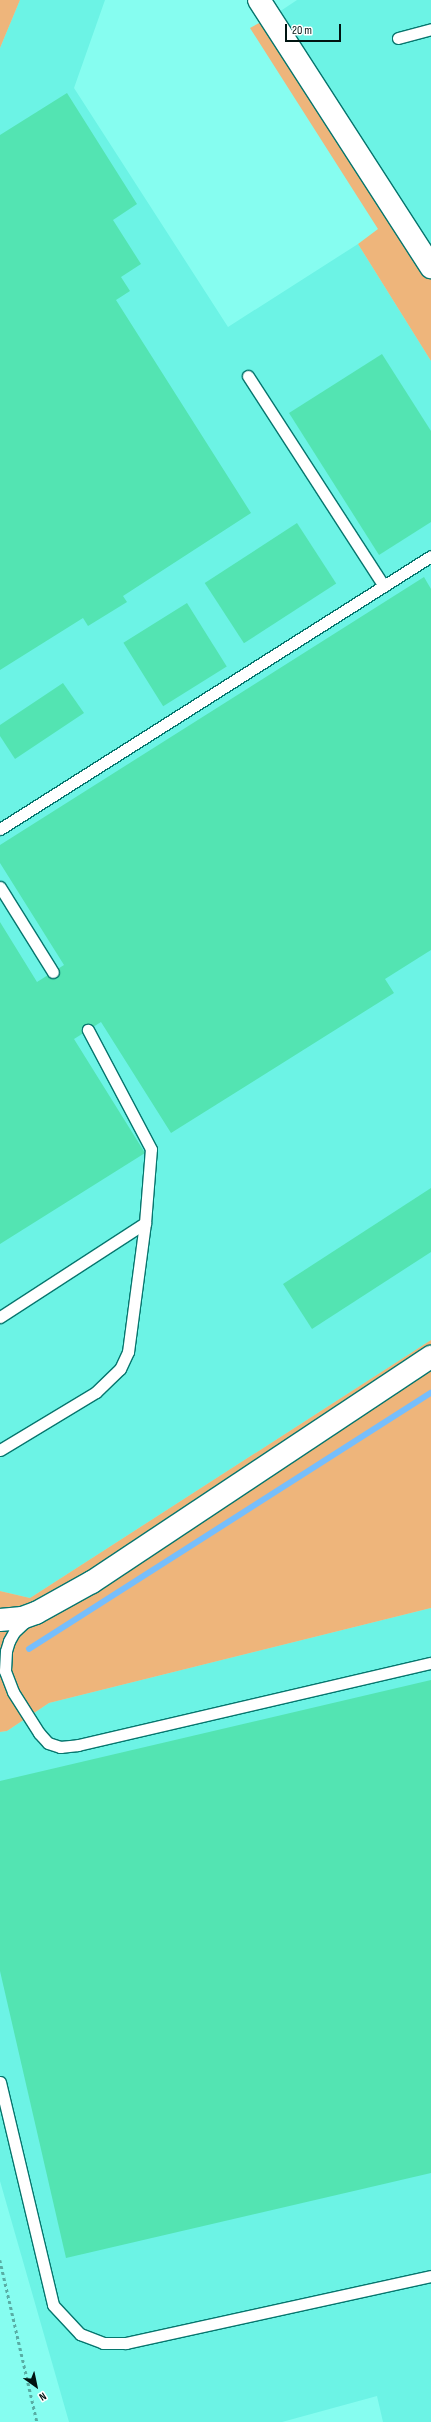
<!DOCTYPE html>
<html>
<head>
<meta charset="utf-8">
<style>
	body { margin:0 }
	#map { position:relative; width:431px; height:2422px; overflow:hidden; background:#86fdf0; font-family:"Sofia Sans Condensed",sans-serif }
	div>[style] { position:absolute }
	.built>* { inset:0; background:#6cf3e5 }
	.green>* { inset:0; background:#eeb57b }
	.stream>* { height:5.5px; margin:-2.75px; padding:0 2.75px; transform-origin:2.75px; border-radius:2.75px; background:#76befc }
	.building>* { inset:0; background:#53e4b2; transform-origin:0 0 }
	.path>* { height:2.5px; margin-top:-1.25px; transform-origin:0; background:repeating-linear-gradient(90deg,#58ada4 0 3px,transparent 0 6px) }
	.roads { filter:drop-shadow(1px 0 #06766e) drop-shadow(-1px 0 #06766e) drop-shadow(0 1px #06766e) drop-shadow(0 -1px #06766e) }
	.lane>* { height:11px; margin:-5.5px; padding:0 5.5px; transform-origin:5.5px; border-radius:5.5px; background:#fff }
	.street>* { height:22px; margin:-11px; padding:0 11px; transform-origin:11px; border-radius:11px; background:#fff }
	span { translate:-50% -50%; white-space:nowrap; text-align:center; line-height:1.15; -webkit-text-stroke:3px #fff; paint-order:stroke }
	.north { position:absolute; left:16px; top:2366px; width:40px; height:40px; -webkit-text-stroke:3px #fff; paint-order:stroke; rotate:147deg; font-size:11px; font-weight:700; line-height:16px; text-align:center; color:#001411 }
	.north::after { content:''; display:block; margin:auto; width:14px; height:18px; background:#001411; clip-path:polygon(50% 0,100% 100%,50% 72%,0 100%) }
	.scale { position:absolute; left:285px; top:24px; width:56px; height:18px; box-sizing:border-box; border:2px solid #001411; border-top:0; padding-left:5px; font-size:12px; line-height:14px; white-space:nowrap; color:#001411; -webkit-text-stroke:3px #fff; paint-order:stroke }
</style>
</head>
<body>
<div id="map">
	<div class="built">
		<i style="clip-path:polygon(20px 0,105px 0,74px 88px,228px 327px,358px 244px,431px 361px,431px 1340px,30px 1598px,0 1591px,0 48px)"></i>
		<i style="clip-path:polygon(297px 0,431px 0,431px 248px,276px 14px)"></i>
		<i style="clip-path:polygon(431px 1608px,431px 2422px,383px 2422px,377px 2396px,282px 2422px,69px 2422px,0 2181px,0 1732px,7px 1731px,49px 1703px)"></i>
	</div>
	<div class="green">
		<i style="clip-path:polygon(0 0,20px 0,0 48px)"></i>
		<i style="clip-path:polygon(276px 14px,431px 248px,431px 361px,358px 244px,378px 229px,250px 28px)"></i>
		<i style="clip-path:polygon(431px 1340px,431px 1608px,49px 1703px,7px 1731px,0 1732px,0 1591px,30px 1598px)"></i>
	</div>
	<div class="stream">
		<i style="left:29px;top:1649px;width:477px;rotate:-32.5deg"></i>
	</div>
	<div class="building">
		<i style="clip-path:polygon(67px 93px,137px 204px,113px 220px,141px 264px,121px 277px,130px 291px,116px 300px,251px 513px,123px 596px,127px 602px,88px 626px,83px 618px,0 670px,0 135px)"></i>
		<i style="clip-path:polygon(382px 354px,431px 431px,431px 522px,379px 555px,289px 413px)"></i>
		<i style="left:297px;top:523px;width:72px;height:110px;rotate:57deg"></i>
		<i style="clip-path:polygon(424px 577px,431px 589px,431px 950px,385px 979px,394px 993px,171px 1133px,101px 1022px,74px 1039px,145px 1153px,0 1244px,0 922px,37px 982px,64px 965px,0 863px,0 845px)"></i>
		<i style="left:187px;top:603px;width:75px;height:75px;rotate:58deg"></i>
		<i style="clip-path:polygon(63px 683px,84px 713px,15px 759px,0 736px,0 725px)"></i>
		<i style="clip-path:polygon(431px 1188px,431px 1252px,312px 1329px,283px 1284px)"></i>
		<i style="clip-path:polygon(431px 1680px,431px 2173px,66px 2258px,0 1971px,0 1781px)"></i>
	</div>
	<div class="path">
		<i style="left:0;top:2260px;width:166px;rotate:77.1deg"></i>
	</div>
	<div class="roads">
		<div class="lane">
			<i style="left:398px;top:38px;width:34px;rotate:-15deg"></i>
			<i style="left:248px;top:376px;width:250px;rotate:57.1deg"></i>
			<i style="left:0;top:829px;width:510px;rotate:-32.35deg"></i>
			<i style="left:0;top:887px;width:100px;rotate:58.1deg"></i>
			<i style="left:0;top:1317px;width:173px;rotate:-33deg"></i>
			<i style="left:0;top:1450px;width:112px;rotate:-31.1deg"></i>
			<i style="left:96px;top:1392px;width:33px;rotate:-44deg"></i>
			<i style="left:120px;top:1369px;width:19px;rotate:-65deg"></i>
			<i style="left:128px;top:1352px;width:130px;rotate:-82.5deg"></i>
			<i style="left:145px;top:1223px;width:74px;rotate:-85.4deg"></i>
			<i style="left:151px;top:1149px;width:135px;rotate:-117.9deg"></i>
			<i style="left:28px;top:1619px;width:19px;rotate:137deg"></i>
			<i style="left:14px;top:1632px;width:10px;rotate:119deg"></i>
			<i style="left:9px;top:1641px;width:10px;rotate:107deg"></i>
			<i style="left:6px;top:1651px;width:20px;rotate:93deg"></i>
			<i style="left:5px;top:1671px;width:22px;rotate:69deg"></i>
			<i style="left:13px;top:1692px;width:49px;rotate:57.6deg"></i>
			<i style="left:39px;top:1733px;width:13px;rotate:48deg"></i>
			<i style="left:48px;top:1743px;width:13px;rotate:18deg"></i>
			<i style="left:60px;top:1747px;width:18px;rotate:-6deg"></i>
			<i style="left:78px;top:1745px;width:362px;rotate:-13.1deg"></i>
			<i style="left:0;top:2082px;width:229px;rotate:76.6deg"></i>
			<i style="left:53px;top:2305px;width:40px;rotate:47deg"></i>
			<i style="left:80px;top:2334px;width:25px;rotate:21deg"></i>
			<i style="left:103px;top:2343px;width:23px"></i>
			<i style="left:126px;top:2343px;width:312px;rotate:-12.4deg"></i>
		</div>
		<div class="street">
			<i style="left:259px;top:0;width:318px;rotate:57.2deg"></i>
			<i style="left:0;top:1620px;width:22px;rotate:-5deg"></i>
			<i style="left:22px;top:1618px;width:15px;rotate:-20deg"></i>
			<i style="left:36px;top:1613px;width:64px;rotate:-29deg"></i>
			<i style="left:92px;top:1582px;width:407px;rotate:-33.6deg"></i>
		</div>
	</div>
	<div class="north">N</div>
	<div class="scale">20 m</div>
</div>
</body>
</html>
